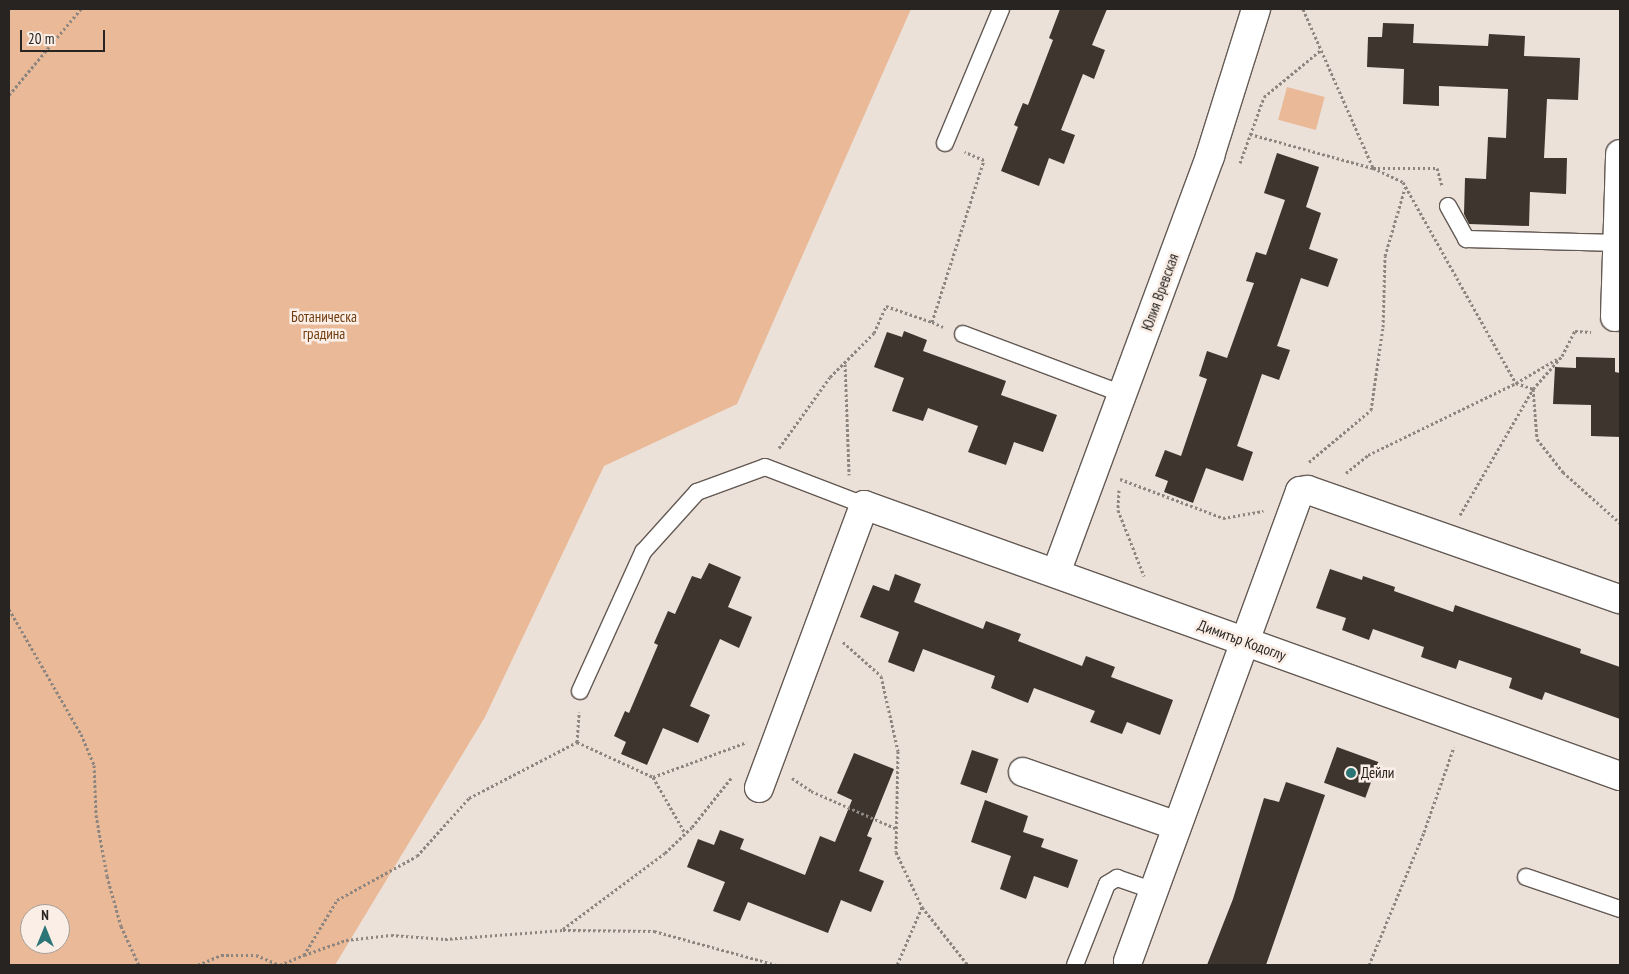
<!DOCTYPE html>
<html>
<head>
<meta charset="utf-8">
<style>
	body { margin:0 }
	#map { position:relative; width:1629px; height:974px; overflow:hidden; background:#ece1d9; font-family:"PT Sans Narrow",sans-serif }
	div>[style] { position:absolute }
	.green>* { inset:0; background:#e9b998; transform-origin:0 0 }
	.building>* { inset:0; background:#3e352f; transform-origin:0 0 }
	.path>* { height:3px; margin-top:-1.5px; transform-origin:0; background:repeating-linear-gradient(90deg,#8d857f 0 2.5px,transparent 0 5px) }
	.roads { filter:drop-shadow(1px 0 #645a54) drop-shadow(-1px 0 #645a54) drop-shadow(0 1px #645a54) drop-shadow(0 -1px #645a54) }
	.service>* { height:16px; margin:-8px; padding:0 8px; transform-origin:8px; border-radius:8px; background:#fff }
	.minor>* { height:28px; margin:-14px; padding:0 14px; transform-origin:14px; border-radius:14px; background:#fff }
	.dots>* { width:14px; height:14px; translate:-50% -50%; box-sizing:border-box; border:2px solid #faeee6; border-radius:50% }
	span { translate:-50% -50%; white-space:nowrap; text-align:center; line-height:1.15; -webkit-text-stroke:5px #faeee6; paint-order:stroke }
	.street-label { font-size:15px; color:#282421 }
	.park-label { font-size:15px; color:#703c10 }
	.poi-label { font-size:15px; color:#282421 }
	.left { translate:0 -50%; text-align:left }
	.frame { position:absolute; inset:0; border:10px solid #282421; pointer-events:none }
	.north { position:absolute; left:20px; top:904px; width:50px; height:50px; box-sizing:border-box; background:#faeee6; border:1px solid #a69d97; border-radius:50%; rotate:0deg; font-size:14px; font-weight:700; line-height:20px; text-align:center; color:#282421 }
	.north::after { content:''; display:block; margin:auto; width:18px; height:22px; background:#2b7576; clip-path:polygon(50% 0,100% 100%,50% 72%,0 100%) }
	.scale { position:absolute; left:20px; top:30px; width:85px; height:22px; box-sizing:border-box; border:2px solid #282421; border-top:0; padding-left:6px; font-size:15px; line-height:18px; white-space:nowrap; color:#282421; -webkit-text-stroke:4px #faeee6; paint-order:stroke }
</style>
</head>
<body>
<div id="map">
	<div class="green">
		<i style="clip-path:polygon(evenodd,9px 9px,911px 9px,737px 404px,604px 466px,485px 717px,335px 965px,9px 964px,9px 9px,30px 914px,60px 914px,60px 944px,30px 944px,30px 914px)"></i>
		<i style="left:1287px;top:87px;width:39px;height:34px;rotate:15deg"></i>
	</div>
	<div class="building">
		<i style="clip-path:polygon(1060px 9px,1107px 9px,1092px 45px,1105px 50px,1094px 79px,1083px 74px,1061px 130px,1075px 135px,1064px 164px,1049px 158px,1039px 186px,1001px 171px,1018px 127px,1014px 125px,1023px 103px,1028px 105px,1053px 40px,1049px 38px)"></i>
		<i style="clip-path:polygon(1383px 23px,1414px 24px,1413px 43px,1488px 46px,1489px 34px,1525px 36px,1524px 56px,1580px 58px,1578px 100px,1547px 99px,1544px 158px,1567px 158px,1566px 194px,1530px 192px,1529px 226px,1469px 224px,1464px 214px,1465px 178px,1486px 179px,1488px 137px,1506px 138px,1508px 89px,1439px 86px,1439px 106px,1403px 104px,1404px 69px,1367px 67px,1368px 37px,1382px 37px)"></i>
		<i style="clip-path:polygon(1277px 153px,1319px 167px,1306px 207px,1321px 213px,1309px 249px,1338px 259px,1328px 287px,1301px 278px,1277px 346px,1290px 350px,1279px 380px,1262px 374px,1237px 446px,1253px 452px,1243px 481px,1206px 468px,1193px 503px,1164px 492px,1168px 481px,1155px 476px,1165px 450px,1181px 456px,1207px 379px,1199px 376px,1207px 351px,1227px 358px,1254px 283px,1246px 281px,1256px 252px,1266px 255px,1285px 200px,1264px 193px)"></i>
		<i style="clip-path:polygon(904px 331px,927px 340px,923px 351px,1006px 381px,1001px 395px,1057px 415px,1043px 452px,1014px 442px,1006px 465px,968px 452px,978px 426px,928px 408px,923px 421px,892px 411px,904px 378px,874px 367px,887px 332px,902px 337px)"></i>
		<i style="clip-path:polygon(1576px 357px,1615px 358px,1615px 372px,1620px 373px,1620px 437px,1591px 436px,1591px 405px,1553px 404px,1555px 367px,1576px 368px)"></i>
		<i style="clip-path:polygon(709px 563px,741px 577px,728px 607px,752px 617px,739px 648px,720px 639px,690px 706px,710px 715px,698px 743px,663px 728px,647px 765px,621px 754px,626px 742px,614px 736px,625px 711px,629px 713px,658px 645px,654px 643px,668px 611px,675px 614px,692px 576px,701px 579px)"></i>
		<i style="clip-path:polygon(1330px 569px,1362px 580px,1363px 576px,1395px 587px,1394px 591px,1453px 612px,1455px 605px,1581px 649px,1580px 653px,1620px 667px,1620px 719px,1545px 692px,1542px 700px,1509px 688px,1512px 678px,1459px 660px,1456px 669px,1421px 657px,1424px 647px,1373px 629px,1369px 640px,1342px 630px,1346px 618px,1316px 608px)"></i>
		<i style="clip-path:polygon(895px 574px,921px 584px,914px 602px,983px 629px,986px 621px,1021px 634px,1018px 641px,1082px 666px,1086px 656px,1115px 667px,1111px 677px,1173px 700px,1160px 735px,1127px 722px,1122px 734px,1090px 722px,1095px 711px,1034px 688px,1028px 703px,991px 688px,995px 676px,923px 649px,914px 672px,888px 662px,899px 632px,860px 617px,873px 585px,889px 591px)"></i>
		<i style="left:1337px;top:747px;width:44px;height:38px;rotate:20deg"></i>
		<i style="left:972px;top:750px;width:28px;height:36px;rotate:19deg"></i>
		<i style="clip-path:polygon(854px 753px,894px 769px,867px 836px,872px 838px,859px 871px,884px 881px,871px 912px,841px 900px,828px 933px,748px 902px,740px 921px,713px 911px,725px 882px,687px 867px,698px 839px,714px 845px,720px 830px,744px 839px,740px 849px,805px 875px,820px 836px,835px 842px,852px 800px,837px 793px)"></i>
		<i style="clip-path:polygon(1286px 782px,1325px 795px,1266px 965px,1207px 965px,1233px 899px,1264px 798px,1279px 802px)"></i>
		<i style="clip-path:polygon(985px 800px,1028px 816px,1023px 832px,1044px 839px,1041px 847px,1078px 860px,1068px 888px,1034px 876px,1026px 899px,1000px 889px,1011px 856px,971px 842px)"></i>
	</div>
	<div class="path">
		<i style="left:1303px;top:9px;width:174px;rotate:66.2deg"></i>
		<i style="left:1373px;top:168px;width:33px;rotate:25deg"></i>
		<i style="left:1403px;top:182px;width:231px;rotate:60.7deg"></i>
		<i style="left:1516px;top:383px;width:18px;rotate:19deg"></i>
		<i style="left:1533px;top:389px;width:50px;rotate:85.4deg"></i>
		<i style="left:1537px;top:439px;width:42px;rotate:51.8deg"></i>
		<i style="left:1563px;top:472px;width:76px;rotate:41.8deg"></i>
		<i style="left:9px;top:95px;width:112px;rotate:-50.1deg"></i>
		<i style="left:1250px;top:134px;width:128px;rotate:15.5deg"></i>
		<i style="left:1373px;top:168px;width:64px"></i>
		<i style="left:1437px;top:168px;width:18px;rotate:74deg"></i>
		<i style="left:1240px;top:163px;width:70px;rotate:-70deg"></i>
		<i style="left:1264px;top:97px;width:75px;rotate:-39.6deg"></i>
		<i style="left:932px;top:322px;width:12px;rotate:24deg"></i>
		<i style="left:845px;top:364px;width:111px;rotate:87.9deg"></i>
		<i style="left:779px;top:448px;width:87px;rotate:-54.3deg"></i>
		<i style="left:830px;top:377px;width:62px;rotate:-45deg"></i>
		<i style="left:874px;top:333px;width:30px;rotate:-66deg"></i>
		<i style="left:886px;top:306px;width:49px;rotate:19.2deg"></i>
		<i style="left:932px;top:322px;width:170px;rotate:-72.2deg"></i>
		<i style="left:984px;top:160px;width:21px;rotate:-157deg"></i>
		<i style="left:1309px;top:462px;width:81px;rotate:-40deg"></i>
		<i style="left:1371px;top:410px;width:84px;rotate:-81.8deg"></i>
		<i style="left:1383px;top:327px;width:71px;rotate:-88.4deg"></i>
		<i style="left:1385px;top:256px;width:71px;rotate:-73.6deg"></i>
		<i style="left:1346px;top:473px;width:28px;rotate:-39deg"></i>
		<i style="left:1368px;top:455px;width:165px;rotate:-25.9deg"></i>
		<i style="left:1516px;top:383px;width:48px;rotate:-30.3deg"></i>
		<i style="left:1120px;top:479px;width:110px;rotate:20.7deg"></i>
		<i style="left:1223px;top:518px;width:41px;rotate:-9.9deg"></i>
		<i style="left:1119px;top:490px;width:20px;rotate:93deg"></i>
		<i style="left:1118px;top:510px;width:71px;rotate:68.5deg"></i>
		<i style="left:1460px;top:515px;width:146px;rotate:-59.9deg"></i>
		<i style="left:1533px;top:389px;width:44px;rotate:-48.7deg"></i>
		<i style="left:1562px;top:356px;width:28px;rotate:-63deg"></i>
		<i style="left:1575px;top:331px;width:16px;rotate:4deg"></i>
		<i style="left:9px;top:609px;width:144px;rotate:60.1deg"></i>
		<i style="left:81px;top:734px;width:34px;rotate:67deg"></i>
		<i style="left:94px;top:765px;width:50px;rotate:87.7deg"></i>
		<i style="left:96px;top:815px;width:62px;rotate:79.8deg"></i>
		<i style="left:107px;top:876px;width:52px;rotate:74.4deg"></i>
		<i style="left:121px;top:926px;width:43px;rotate:65.2deg"></i>
		<i style="left:843px;top:642px;width:51px;rotate:41.8deg"></i>
		<i style="left:881px;top:676px;width:77px;rotate:77.2deg"></i>
		<i style="left:898px;top:751px;width:101px;rotate:91.1deg"></i>
		<i style="left:896px;top:852px;width:61px;rotate:64.7deg"></i>
		<i style="left:922px;top:907px;width:63px;rotate:113.3deg"></i>
		<i style="left:577px;top:742px;width:84px;rotate:24.7deg"></i>
		<i style="left:653px;top:777px;width:100px;rotate:-20.4deg"></i>
		<i style="left:653px;top:777px;width:64px;rotate:60.3deg"></i>
		<i style="left:792px;top:778px;width:23px;rotate:34deg"></i>
		<i style="left:811px;top:791px;width:94px;rotate:23.8deg"></i>
		<i style="left:922px;top:907px;width:74px;rotate:51.6deg"></i>
		<i style="left:563px;top:929px;width:127px;rotate:-36.7deg"></i>
		<i style="left:665px;top:853px;width:37px;rotate:-44deg"></i>
		<i style="left:692px;top:827px;width:64px;rotate:-51.3deg"></i>
		<i style="left:304px;top:955px;width:45px;rotate:-19.7deg"></i>
		<i style="left:346px;top:940px;width:45px;rotate:-6.3deg"></i>
		<i style="left:391px;top:935px;width:54px;rotate:4.2deg"></i>
		<i style="left:445px;top:939px;width:118px;rotate:-4.4deg"></i>
		<i style="left:563px;top:930px;width:91px;rotate:0.6deg"></i>
		<i style="left:654px;top:931px;width:128px;rotate:15.5deg"></i>
		<i style="left:198px;top:965px;width:25px;rotate:-23deg"></i>
		<i style="left:221px;top:955px;width:35px"></i>
		<i style="left:256px;top:955px;width:26px;rotate:23deg"></i>
		<i style="left:280px;top:965px;width:26px;rotate:-23deg"></i>
		<i style="left:304px;top:955px;width:64px;rotate:-59deg"></i>
		<i style="left:337px;top:900px;width:91px;rotate:-28.8deg"></i>
		<i style="left:417px;top:856px;width:78px;rotate:-48.1deg"></i>
		<i style="left:469px;top:798px;width:122px;rotate:-27.4deg"></i>
		<i style="left:577px;top:742px;width:30px;rotate:-86deg"></i>
		<i style="left:1369px;top:965px;width:144px;rotate:-67.5deg"></i>
		<i style="left:1424px;top:832px;width:90px;rotate:-70.6deg"></i>
	</div>
	<div class="roads">
		<div class="service">
			<i style="left:945px;top:143px;width:145px;rotate:-67.3deg"></i>
			<i style="left:1448px;top:206px;width:38px;rotate:61deg"></i>
			<i style="left:1466px;top:239px;width:152px;rotate:1.5deg"></i>
			<i style="left:963px;top:334px;width:171px;rotate:20.6deg"></i>
			<i style="left:580px;top:691px;width:153px;rotate:-65.6deg"></i>
			<i style="left:643px;top:552px;width:81px;rotate:-48deg"></i>
			<i style="left:697px;top:492px;width:72px;rotate:-20.2deg"></i>
			<i style="left:765px;top:467px;width:106px;rotate:21deg"></i>
			<i style="left:1526px;top:877px;width:99px;rotate:18.8deg"></i>
			<i style="left:1075px;top:965px;width:87px;rotate:-68.4deg"></i>
			<i style="left:1107px;top:884px;width:12px;rotate:-31deg"></i>
			<i style="left:1117px;top:878px;width:39px;rotate:19deg"></i>
		</div>
		<div class="minor">
			<i style="left:1615px;top:317px;width:163px;rotate:-88.2deg"></i>
			<i style="left:1056px;top:573px;width:445px;rotate:-69.7deg"></i>
			<i style="left:1210px;top:156px;width:154px;rotate:-72.6deg"></i>
			<i style="left:1023px;top:772px;width:163px;rotate:19.3deg"></i>
			<i style="left:759px;top:788px;width:302px;rotate:-69.6deg"></i>
			<i style="left:864px;top:505px;width:803px;rotate:19.72deg"></i>
			<i style="left:1128px;top:961px;width:500px;rotate:-69.9deg"></i>
			<i style="left:1300px;top:491px;width:8px;rotate:-7deg"></i>
			<i style="left:1308px;top:490px;width:330px;rotate:19.3deg"></i>
		</div>
	</div>
	<div class="dots">
		<i style="left:1351px;top:773px;background:#2b7576"></i>
	</div>
	<div class="street-label">
		<span style="left:1160px;top:292px;rotate:-70deg">Юлия Вревская</span>
		<span style="left:1242px;top:640px;rotate:20deg">Димитър Кодоглу</span>
	</div>
	<div class="park-label">
		<span style="left:324px;top:325px">Ботаническа<br>градина</span>
	</div>
	<div class="poi-label">
		<span class="left" style="left:1361px;top:773px">Дейли</span>
	</div>
	<div class="frame"></div>
	<div class="north">N</div>
	<div class="scale">20 m</div>
</div>
</body>
</html>
